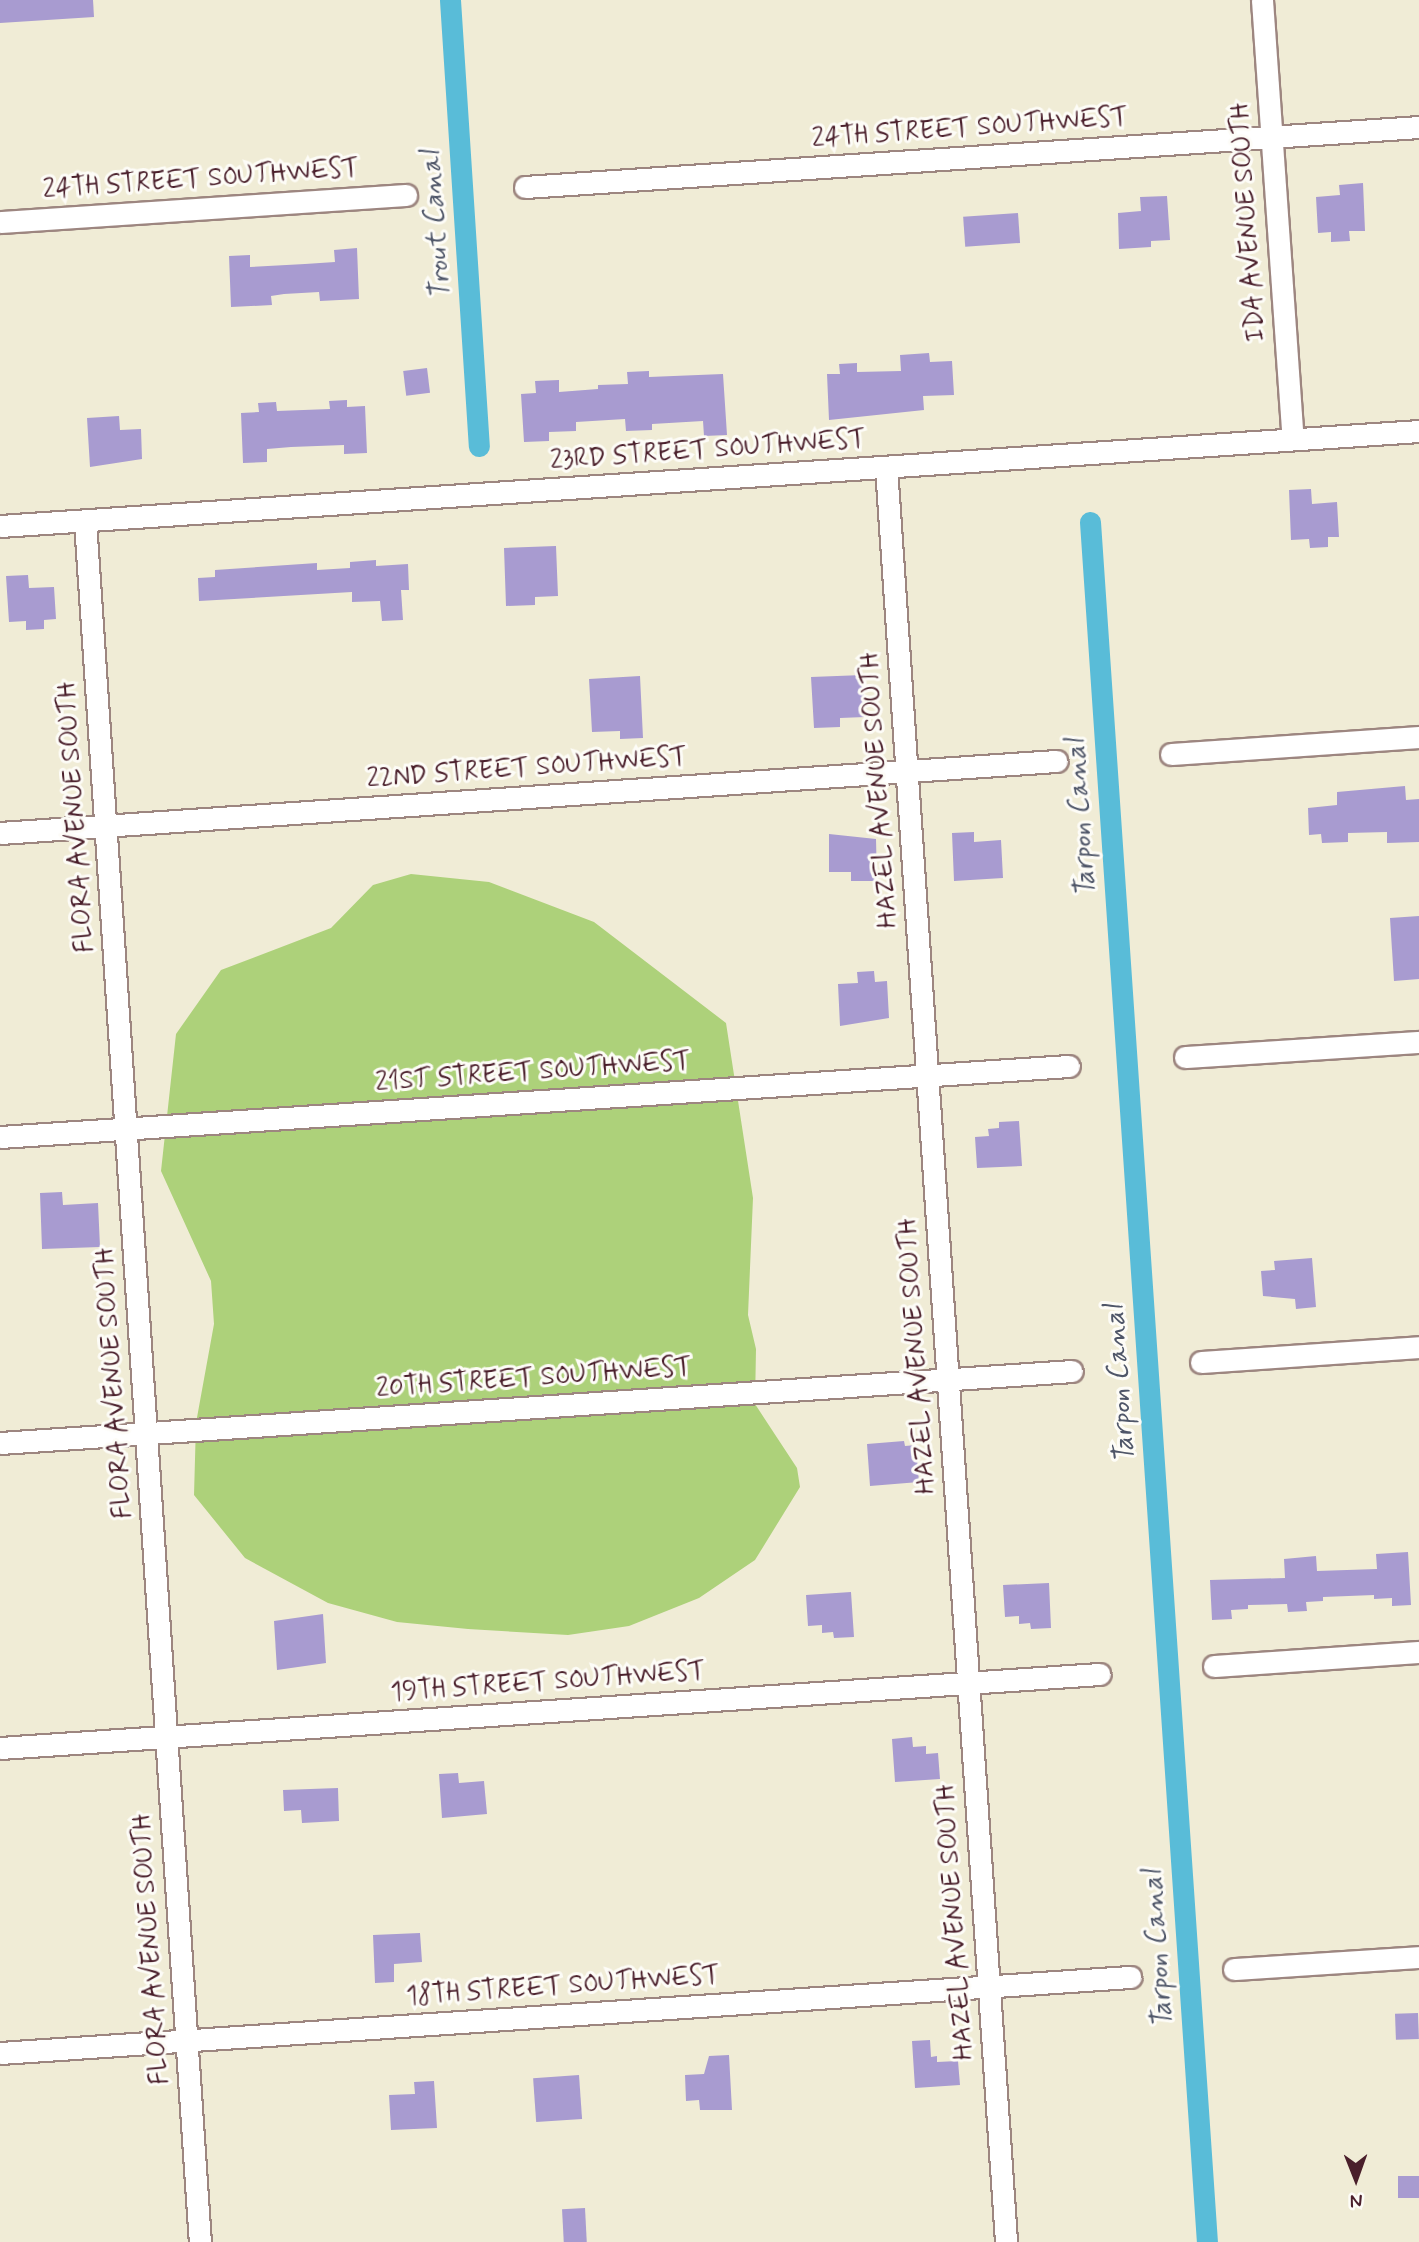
<!DOCTYPE html>
<html>
<head>
<meta charset="utf-8">
<style>
	body { margin:0 }
	#map { position:relative; width:1419px; height:2242px; overflow:hidden; background:#f0ecd6; font-family:Mynerve,sans-serif }
	div>[style] { position:absolute }
	.green>* { inset:0; background:#add17a }
	.canal>* { height:21px; margin:-10.5px; padding:0 10.5px; transform-origin:10.5px; border-radius:10.5px; background:#59bcd8 }
	.building>* { inset:0; background:#a89bd0; transform-origin:0 0 }
	.roads { filter:drop-shadow(2px 0 #9d8680) drop-shadow(-2px 0 #9d8680) drop-shadow(0 2px #9d8680) drop-shadow(0 -2px #9d8680) }
	.minor>* { height:21px; margin:-10.5px; padding:0 10.5px; transform-origin:10.5px; border-radius:10.5px; background:#fff }
	span { translate:-50% -50%; white-space:nowrap; text-align:center; line-height:1.15; -webkit-text-stroke:6px #fdfcf7; paint-order:stroke }
	.street-label { font-size:26px; color:#4a1f2b }
	.water-label { font-size:28px; color:#4f5668; font-style:italic }
	.north { position:absolute; left:1321px; top:2144px; width:70px; height:70px; -webkit-text-stroke:5px #fdfcf7; paint-order:stroke; rotate:179deg; font-size:19px; font-weight:700; line-height:28px; text-align:center; color:#4a1f2b }
	.north::after { content:''; display:block; margin:auto; width:24px; height:32px; background:#4a1f2b; clip-path:polygon(50% 0,100% 100%,50% 72%,0 100%) }
</style>
</head>
<body>
<div id="map">
	<div class="green">
		<i style="clip-path:polygon(411px 874px,489px 882px,594px 922px,726px 1023px,753px 1198px,748px 1315px,756px 1349px,755px 1404px,797px 1468px,800px 1487px,755px 1560px,699px 1598px,629px 1626px,568px 1635px,468px 1629px,397px 1622px,328px 1603px,245px 1558px,194px 1495px,196px 1423px,214px 1324px,211px 1281px,161px 1171px,176px 1034px,221px 970px,331px 928px,373px 885px)"></i>
	</div>
	<div class="canal">
		<i style="left:450px;top:0;width:447px;rotate:86.3deg"></i>
		<i style="left:1090px;top:522px;width:1724px;rotate:86.11deg"></i>
	</div>
	<div class="building">
		<i style="clip-path:polygon(0 0,93px 0,94px 17px,0 23px)"></i>
		<i style="clip-path:polygon(1363px 183px,1365px 231px,1349px 231px,1350px 241px,1331px 242px,1331px 232px,1318px 233px,1316px 197px,1340px 195px,1339px 185px)"></i>
		<i style="clip-path:polygon(1167px 196px,1170px 240px,1151px 241px,1151px 247px,1119px 249px,1118px 213px,1141px 211px,1140px 197px)"></i>
		<i style="left:1018px;top:213px;width:30px;height:55px;rotate:86deg"></i>
		<i style="clip-path:polygon(357px 248px,359px 299px,320px 301px,319px 292px,284px 294px,271px 296px,272px 305px,231px 307px,229px 256px,250px 255px,250px 267px,305px 264px,335px 262px,334px 250px)"></i>
		<i style="clip-path:polygon(929px 353px,930px 362px,952px 361px,954px 395px,923px 396px,924px 410px,829px 420px,827px 374px,840px 374px,839px 364px,857px 363px,857px 372px,901px 371px,900px 355px)"></i>
		<i style="left:427px;top:368px;width:25px;height:24px;rotate:83deg"></i>
		<i style="clip-path:polygon(649px 371px,649px 377px,723px 374px,727px 435px,704px 436px,703px 421px,652px 424px,652px 430px,626px 431px,625px 419px,576px 422px,576px 431px,549px 432px,549px 441px,524px 442px,521px 394px,536px 393px,535px 381px,559px 380px,559px 392px,598px 389px,598px 385px,628px 384px,627px 372px)"></i>
		<i style="clip-path:polygon(347px 400px,347px 407px,365px 406px,367px 453px,344px 454px,344px 445px,291px 447px,267px 449px,267px 462px,243px 463px,241px 413px,259px 412px,258px 403px,276px 402px,277px 411px,330px 409px,329px 401px)"></i>
		<i style="clip-path:polygon(119px 416px,120px 430px,141px 429px,142px 459px,90px 467px,87px 418px)"></i>
		<i style="clip-path:polygon(1311px 489px,1312px 504px,1337px 502px,1339px 537px,1328px 537px,1328px 547px,1310px 548px,1309px 539px,1291px 540px,1289px 490px)"></i>
		<i style="clip-path:polygon(556px 546px,558px 596px,535px 597px,535px 605px,506px 606px,504px 548px)"></i>
		<i style="clip-path:polygon(376px 560px,376px 566px,408px 564px,409px 590px,401px 590px,403px 620px,382px 621px,380px 601px,352px 602px,352px 592px,199px 601px,198px 578px,215px 577px,215px 570px,317px 563px,317px 570px,350px 568px,350px 562px)"></i>
		<i style="clip-path:polygon(28px 575px,29px 588px,54px 587px,56px 619px,44px 620px,44px 629px,26px 630px,26px 621px,9px 622px,6px 576px)"></i>
		<i style="clip-path:polygon(863px 675px,865px 717px,840px 718px,840px 727px,814px 728px,811px 677px)"></i>
		<i style="clip-path:polygon(640px 676px,643px 738px,620px 739px,620px 731px,592px 732px,589px 679px)"></i>
		<i style="clip-path:polygon(1405px 786px,1406px 800px,1419px 799px,1419px 842px,1387px 843px,1387px 832px,1348px 833px,1348px 842px,1322px 843px,1321px 834px,1309px 835px,1308px 808px,1337px 805px,1337px 792px)"></i>
		<i style="clip-path:polygon(974px 832px,974px 842px,1001px 840px,1003px 878px,954px 881px,952px 833px)"></i>
		<i style="clip-path:polygon(829px 834px,876px 839px,877px 881px,851px 881px,851px 872px,829px 872px)"></i>
		<i style="clip-path:polygon(1419px 916px,1419px 979px,1394px 981px,1390px 918px)"></i>
		<i style="clip-path:polygon(874px 971px,875px 982px,887px 981px,889px 1018px,840px 1026px,838px 984px,858px 983px,857px 972px)"></i>
		<i style="clip-path:polygon(1019px 1121px,1022px 1166px,977px 1168px,975px 1137px,989px 1136px,988px 1129px,999px 1128px,999px 1122px)"></i>
		<i style="clip-path:polygon(62px 1192px,63px 1205px,98px 1203px,100px 1247px,42px 1249px,40px 1193px)"></i>
		<i style="clip-path:polygon(1312px 1258px,1316px 1307px,1296px 1309px,1295px 1299px,1263px 1296px,1261px 1271px,1275px 1270px,1274px 1261px)"></i>
		<i style="clip-path:polygon(904px 1441px,905px 1446px,916px 1445px,919px 1482px,870px 1486px,867px 1444px)"></i>
		<i style="clip-path:polygon(1408px 1552px,1411px 1605px,1392px 1606px,1392px 1598px,1374px 1599px,1374px 1595px,1323px 1597px,1323px 1601px,1306px 1602px,1307px 1611px,1288px 1612px,1287px 1604px,1248px 1605px,1248px 1609px,1231px 1610px,1232px 1619px,1212px 1620px,1210px 1580px,1285px 1578px,1284px 1559px,1316px 1556px,1317px 1571px,1377px 1569px,1376px 1554px)"></i>
		<i style="clip-path:polygon(1049px 1583px,1051px 1628px,1031px 1629px,1030px 1623px,1019px 1624px,1019px 1616px,1005px 1617px,1003px 1585px)"></i>
		<i style="clip-path:polygon(851px 1592px,854px 1637px,834px 1638px,833px 1632px,822px 1633px,822px 1625px,808px 1626px,806px 1595px)"></i>
		<i style="clip-path:polygon(323px 1614px,326px 1663px,277px 1670px,274px 1621px)"></i>
		<i style="clip-path:polygon(912px 1737px,913px 1747px,926px 1746px,926px 1754px,938px 1753px,940px 1779px,895px 1782px,892px 1739px)"></i>
		<i style="clip-path:polygon(458px 1773px,459px 1783px,484px 1781px,487px 1814px,442px 1818px,439px 1774px)"></i>
		<i style="clip-path:polygon(338px 1788px,339px 1821px,302px 1823px,301px 1810px,284px 1811px,283px 1790px)"></i>
		<i style="clip-path:polygon(420px 1933px,422px 1962px,394px 1964px,394px 1982px,375px 1983px,373px 1935px)"></i>
		<i style="left:1418px;top:2013px;width:26px;height:23px;rotate:88deg"></i>
		<i style="clip-path:polygon(930px 2040px,931px 2057px,937px 2056px,937px 2062px,958px 2061px,960px 2085px,915px 2088px,912px 2041px)"></i>
		<i style="clip-path:polygon(729px 2055px,732px 2110px,700px 2110px,699px 2100px,686px 2101px,685px 2075px,704px 2074px,709px 2056px)"></i>
		<i style="left:579px;top:2075px;width:44px;height:46px;rotate:86deg"></i>
		<i style="clip-path:polygon(434px 2081px,437px 2128px,391px 2130px,389px 2095px,415px 2094px,414px 2082px)"></i>
		<i style="left:1419px;top:2176px;width:22px;height:21px;rotate:90deg"></i>
		<i style="left:585px;top:2208px;width:34px;height:23px;rotate:87deg"></i>
	</div>
	<div class="roads">
		<div class="minor">
			<i style="left:1262px;top:0;width:440px;rotate:86deg"></i>
			<i style="left:525px;top:187px;width:896px;rotate:-3.84deg"></i>
			<i style="left:0;top:222px;width:407px;rotate:-3.8deg"></i>
			<i style="left:886px;top:467px;width:1779px;rotate:86.13deg"></i>
			<i style="left:85px;top:521px;width:1725px;rotate:86.18deg"></i>
			<i style="left:0;top:526px;width:1422px;rotate:-3.83deg"></i>
			<i style="left:1171px;top:754px;width:249px;rotate:-3.9deg"></i>
			<i style="left:0;top:833px;width:1059px;rotate:-3.9deg"></i>
			<i style="left:1185px;top:1057px;width:234px;rotate:-3.7deg"></i>
			<i style="left:0;top:1137px;width:1071px;rotate:-3.8deg"></i>
			<i style="left:1201px;top:1362px;width:219px;rotate:-3.9deg"></i>
			<i style="left:0;top:1443px;width:1074px;rotate:-3.84deg"></i>
			<i style="left:1214px;top:1666px;width:205px;rotate:-3.9deg"></i>
			<i style="left:0;top:1748px;width:1102px;rotate:-3.85deg"></i>
			<i style="left:1234px;top:1969px;width:185px;rotate:-3.7deg"></i>
			<i style="left:0;top:2053px;width:1133px;rotate:-3.85deg"></i>
		</div>
	</div>
	<div class="street-label">
		<span style="left:970px;top:129px;rotate:-4deg">24TH STREET SOUTHWEST</span>
		<span style="left:201px;top:180px;rotate:-4deg">24TH STREET SOUTHWEST</span>
		<span style="left:1249px;top:222px;rotate:-94deg">IDA AVENUE SOUTH</span>
		<span style="left:708px;top:451px;rotate:-4deg">23RD STREET SOUTHWEST</span>
		<span style="left:527px;top:769px;rotate:-4deg">22ND STREET SOUTHWEST</span>
		<span style="left:880px;top:790px;rotate:-94deg">HAZEL AVENUE SOUTH</span>
		<span style="left:77px;top:817px;rotate:-94deg">FLORA AVENUE SOUTH</span>
		<span style="left:533px;top:1073px;rotate:-4deg">21ST STREET SOUTHWEST</span>
		<span style="left:918px;top:1356px;rotate:-94deg">HAZEL AVENUE SOUTH</span>
		<span style="left:534px;top:1379px;rotate:-4deg">20TH STREET SOUTHWEST</span>
		<span style="left:115px;top:1383px;rotate:-94deg">FLORA AVENUE SOUTH</span>
		<span style="left:548px;top:1683px;rotate:-4deg">19TH STREET SOUTHWEST</span>
		<span style="left:956px;top:1922px;rotate:-94deg">HAZEL AVENUE SOUTH</span>
		<span style="left:152px;top:1949px;rotate:-94deg">FLORA AVENUE SOUTH</span>
		<span style="left:563px;top:1987px;rotate:-4deg">18TH STREET SOUTHWEST</span>
	</div>
	<div class="water-label">
		<span style="left:437px;top:225px;rotate:-94deg">Trout Canal</span>
		<span style="left:1082px;top:818px;rotate:-94deg">Tarpon Canal</span>
		<span style="left:1121px;top:1384px;rotate:-94deg">Tarpon Canal</span>
		<span style="left:1159px;top:1949px;rotate:-94deg">Tarpon Canal</span>
	</div>
	<div class="north">N</div>
</div>
</body>
</html>
